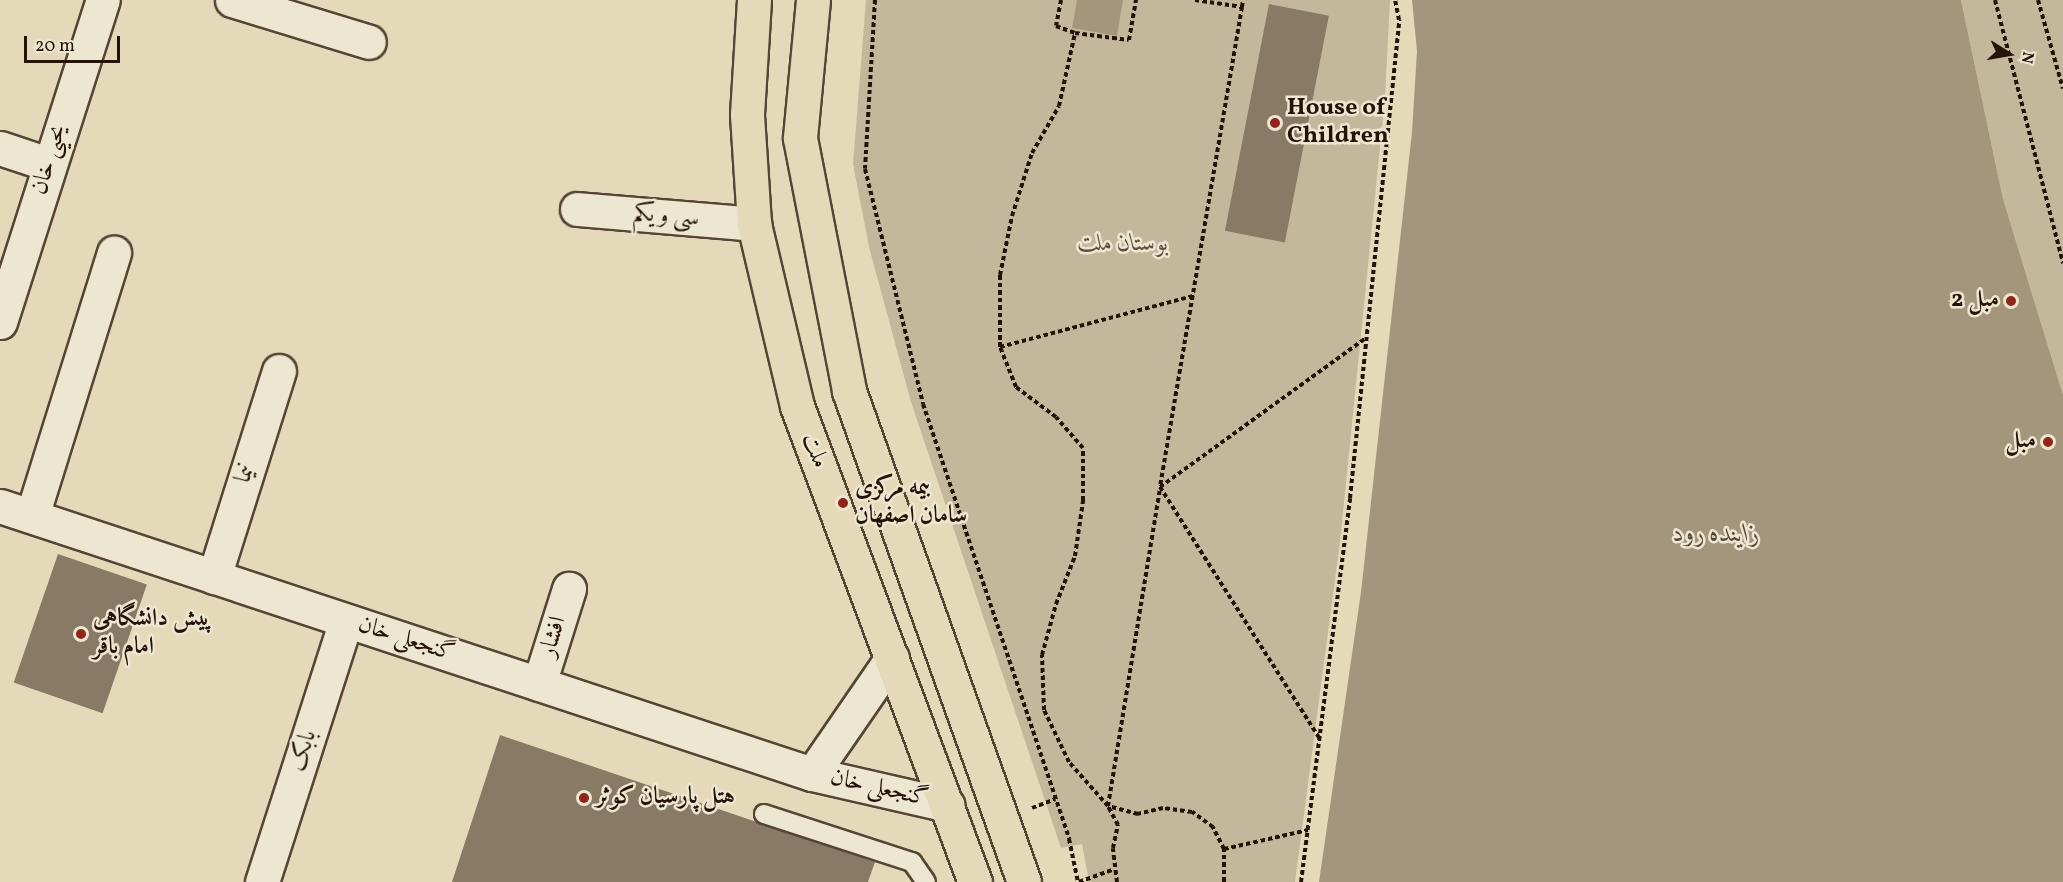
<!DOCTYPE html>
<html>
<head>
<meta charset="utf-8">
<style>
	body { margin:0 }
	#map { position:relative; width:2063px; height:882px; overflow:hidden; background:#e4daba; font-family:Vollkorn,Amiri,serif }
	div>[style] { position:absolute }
	.green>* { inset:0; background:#c4b89c }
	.water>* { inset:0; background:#a3967d }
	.building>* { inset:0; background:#887a65; transform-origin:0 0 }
	.path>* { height:4px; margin-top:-2px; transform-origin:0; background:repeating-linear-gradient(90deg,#251308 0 4.5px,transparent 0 7.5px) }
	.roads { filter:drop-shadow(2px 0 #554534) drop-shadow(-2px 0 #554534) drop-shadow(0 2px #554534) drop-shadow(0 -2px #554534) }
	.service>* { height:18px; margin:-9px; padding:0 9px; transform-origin:9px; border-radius:9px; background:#ede7d2 }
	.minor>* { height:33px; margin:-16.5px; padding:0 16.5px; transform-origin:16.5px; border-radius:16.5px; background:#ede7d2 }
	.primary>* { height:33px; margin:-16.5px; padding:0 16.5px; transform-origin:16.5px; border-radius:16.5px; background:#e4daba }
	.dots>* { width:16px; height:16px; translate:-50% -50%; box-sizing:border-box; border:3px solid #ede7d2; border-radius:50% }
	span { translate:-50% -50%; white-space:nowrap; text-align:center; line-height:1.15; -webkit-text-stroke:5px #ede7d2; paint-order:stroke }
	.poi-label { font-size:24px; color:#251308; font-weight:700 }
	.left { translate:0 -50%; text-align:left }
	.right { translate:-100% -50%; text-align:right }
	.street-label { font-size:24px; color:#251308 }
	.park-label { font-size:24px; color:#5d4d3c; font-style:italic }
	.water-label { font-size:26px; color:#574737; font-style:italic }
	.north { position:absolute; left:1979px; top:24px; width:60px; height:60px; -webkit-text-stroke:4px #ede7d2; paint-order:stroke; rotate:101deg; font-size:16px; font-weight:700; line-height:24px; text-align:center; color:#251308 }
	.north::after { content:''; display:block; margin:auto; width:21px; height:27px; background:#251308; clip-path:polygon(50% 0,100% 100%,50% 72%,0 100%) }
	.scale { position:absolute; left:24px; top:36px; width:96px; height:27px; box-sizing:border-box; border:3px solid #251308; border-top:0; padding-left:8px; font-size:18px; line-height:21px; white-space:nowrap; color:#251308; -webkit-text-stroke:4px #ede7d2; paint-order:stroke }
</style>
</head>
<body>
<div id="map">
	<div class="green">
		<i style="clip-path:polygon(866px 0,1390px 0,1385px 98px,1340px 542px,1295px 882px,1089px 882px,1082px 844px,1061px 848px,911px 402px,869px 247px,853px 164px)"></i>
		<i style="clip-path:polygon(1961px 0,2063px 0,2063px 395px,2003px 199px)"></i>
	</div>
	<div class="water">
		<i style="clip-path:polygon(1077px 0,1123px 0,1117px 36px,1072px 28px)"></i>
		<i style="clip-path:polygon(1412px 0,1961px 0,2003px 199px,2063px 395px,2063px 882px,1319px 882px,1361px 592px,1412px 132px,1417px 51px)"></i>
	</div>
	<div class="building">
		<i style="left:1269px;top:4px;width:61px;height:231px;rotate:11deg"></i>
		<i style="left:58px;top:554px;width:94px;height:136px;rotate:19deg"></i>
		<i style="clip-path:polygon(500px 735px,875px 862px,868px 882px,452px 882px)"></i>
	</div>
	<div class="path">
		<i style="left:875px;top:0;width:169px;rotate:93.4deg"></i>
		<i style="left:865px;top:169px;width:242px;rotate:76.1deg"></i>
		<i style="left:923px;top:404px;width:459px;rotate:71.4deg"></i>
		<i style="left:1069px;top:839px;width:44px;rotate:78.2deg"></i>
		<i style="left:1061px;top:0;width:26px;rotate:101deg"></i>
		<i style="left:1056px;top:26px;width:20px;rotate:20deg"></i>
		<i style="left:1195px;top:0;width:48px;rotate:8.5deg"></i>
		<i style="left:1242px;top:7px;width:487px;rotate:99.7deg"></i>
		<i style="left:1160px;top:487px;width:254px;rotate:-35.9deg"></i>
		<i style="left:1995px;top:0;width:272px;rotate:75.5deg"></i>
		<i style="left:2038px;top:0;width:92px;rotate:74.3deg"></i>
		<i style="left:1242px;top:7px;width:7px;rotate:-82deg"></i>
		<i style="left:1000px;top:347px;width:72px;rotate:-90deg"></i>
		<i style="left:1000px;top:275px;width:60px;rotate:-78.5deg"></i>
		<i style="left:1012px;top:216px;width:66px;rotate:-72.4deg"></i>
		<i style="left:1032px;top:153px;width:54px;rotate:-60.1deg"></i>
		<i style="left:1059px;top:106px;width:75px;rotate:-77.6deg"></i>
		<i style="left:1075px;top:33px;width:54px;rotate:7.4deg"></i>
		<i style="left:1129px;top:40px;width:41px;rotate:-80.1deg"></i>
		<i style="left:1032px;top:808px;width:25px;rotate:-21deg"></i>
		<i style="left:1224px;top:849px;width:25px;rotate:-117deg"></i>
		<i style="left:1213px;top:827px;width:26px;rotate:-144deg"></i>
		<i style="left:1192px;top:812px;width:29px;rotate:-172deg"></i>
		<i style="left:1163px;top:808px;width:26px;rotate:167deg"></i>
		<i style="left:1138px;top:814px;width:31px;rotate:-165deg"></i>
		<i style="left:1108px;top:806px;width:323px;rotate:-80.7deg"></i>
		<i style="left:1160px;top:487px;width:299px;rotate:57.6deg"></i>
		<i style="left:1079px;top:882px;width:37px;rotate:-20deg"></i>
		<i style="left:1117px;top:882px;width:34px;rotate:-97deg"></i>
		<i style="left:1113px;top:848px;width:24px;rotate:-78deg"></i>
		<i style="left:1118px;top:825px;width:21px;rotate:-118deg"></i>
		<i style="left:1108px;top:806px;width:59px;rotate:-131.6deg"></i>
		<i style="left:1069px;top:762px;width:58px;rotate:-115.7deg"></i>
		<i style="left:1044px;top:710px;width:55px;rotate:-92.1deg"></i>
		<i style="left:1042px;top:655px;width:53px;rotate:-74.6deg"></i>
		<i style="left:1056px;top:604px;width:52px;rotate:-68.4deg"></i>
		<i style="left:1075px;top:556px;width:56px;rotate:-81.7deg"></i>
		<i style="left:1083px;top:501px;width:53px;rotate:-90deg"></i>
		<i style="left:1083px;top:448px;width:41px;rotate:-131.1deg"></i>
		<i style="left:1056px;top:417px;width:50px;rotate:-143.1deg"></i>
		<i style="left:1016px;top:387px;width:43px;rotate:-111.8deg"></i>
		<i style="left:1000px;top:347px;width:200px;rotate:-14.8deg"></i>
		<i style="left:1224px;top:882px;width:33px;rotate:-90deg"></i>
		<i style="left:1224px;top:849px;width:86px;rotate:-12.7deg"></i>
		<i style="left:1301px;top:882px;width:387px;rotate:-82.7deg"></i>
		<i style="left:1350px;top:498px;width:481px;rotate:-84.1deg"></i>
		<i style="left:1399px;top:20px;width:20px;rotate:-101deg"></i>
	</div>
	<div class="roads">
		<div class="service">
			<i style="left:764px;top:814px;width:156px;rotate:18deg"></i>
			<i style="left:912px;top:862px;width:24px;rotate:55deg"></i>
		</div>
		<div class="minor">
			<i style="left:232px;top:0;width:143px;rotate:17deg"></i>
			<i style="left:0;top:148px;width:51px;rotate:18.4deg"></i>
			<i style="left:577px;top:209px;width:178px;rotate:4.8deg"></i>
			<i style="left:0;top:322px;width:338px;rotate:-72.3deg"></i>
			<i style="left:0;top:506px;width:855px;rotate:18.27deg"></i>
			<i style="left:812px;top:774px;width:139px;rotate:12.9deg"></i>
			<i style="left:32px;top:516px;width:276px;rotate:-72.7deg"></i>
			<i style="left:214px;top:577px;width:216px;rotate:-72.5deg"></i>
			<i style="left:539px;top:684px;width:100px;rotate:-72.5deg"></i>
			<i style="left:812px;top:774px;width:141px;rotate:-55.4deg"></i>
			<i style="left:262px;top:882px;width:274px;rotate:-72.2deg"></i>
		</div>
		<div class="primary">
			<i style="left:754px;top:0;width:115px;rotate:93.5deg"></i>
			<i style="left:747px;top:115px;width:109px;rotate:86.3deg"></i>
			<i style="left:754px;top:224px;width:187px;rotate:76.7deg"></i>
			<i style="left:797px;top:406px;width:508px;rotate:69.5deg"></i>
			<i style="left:813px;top:0;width:139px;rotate:95.4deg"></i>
			<i style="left:800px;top:138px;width:258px;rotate:79deg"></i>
			<i style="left:849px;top:391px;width:521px;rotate:70.38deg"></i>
		</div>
	</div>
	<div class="dots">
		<i style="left:1275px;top:123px;background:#8f2418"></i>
		<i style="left:2011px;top:301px;background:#8f2418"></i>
		<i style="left:2048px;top:442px;background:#8f2418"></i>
		<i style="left:843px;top:503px;background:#8f2418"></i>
		<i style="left:81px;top:634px;background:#8f2418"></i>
		<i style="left:584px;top:798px;background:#8f2418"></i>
	</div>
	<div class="poi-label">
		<span class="left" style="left:1287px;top:123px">House of<br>Children</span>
		<span class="right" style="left:1999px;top:301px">مبل 2</span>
		<span class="right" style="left:2036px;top:442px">مبل</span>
		<span class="left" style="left:855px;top:503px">بیمه مرکزی<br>سامان اصفهان</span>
		<span class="left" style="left:93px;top:634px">پیش دانشگاهی<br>امام باقر</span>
		<span class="left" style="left:596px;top:798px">هتل پارسیان کوثر</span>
	</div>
	<div class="street-label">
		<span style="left:50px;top:160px;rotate:-73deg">یحیی خان</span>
		<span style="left:666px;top:217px;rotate:5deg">سی و یکم</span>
		<span style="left:814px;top:451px;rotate:69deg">ملت</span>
		<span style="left:246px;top:474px;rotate:-72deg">نیما</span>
		<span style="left:554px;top:637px;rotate:-73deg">افشار</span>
		<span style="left:406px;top:640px;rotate:18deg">گنجعلی خان</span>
		<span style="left:304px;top:751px;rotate:-72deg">بابک</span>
		<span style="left:879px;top:789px;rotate:13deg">گنجعلی خان</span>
	</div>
	<div class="park-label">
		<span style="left:1123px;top:245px">بوستان ملت</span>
	</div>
	<div class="water-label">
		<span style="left:1716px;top:535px">زاینده رود</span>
	</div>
	<div class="north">N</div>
	<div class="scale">20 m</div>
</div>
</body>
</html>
